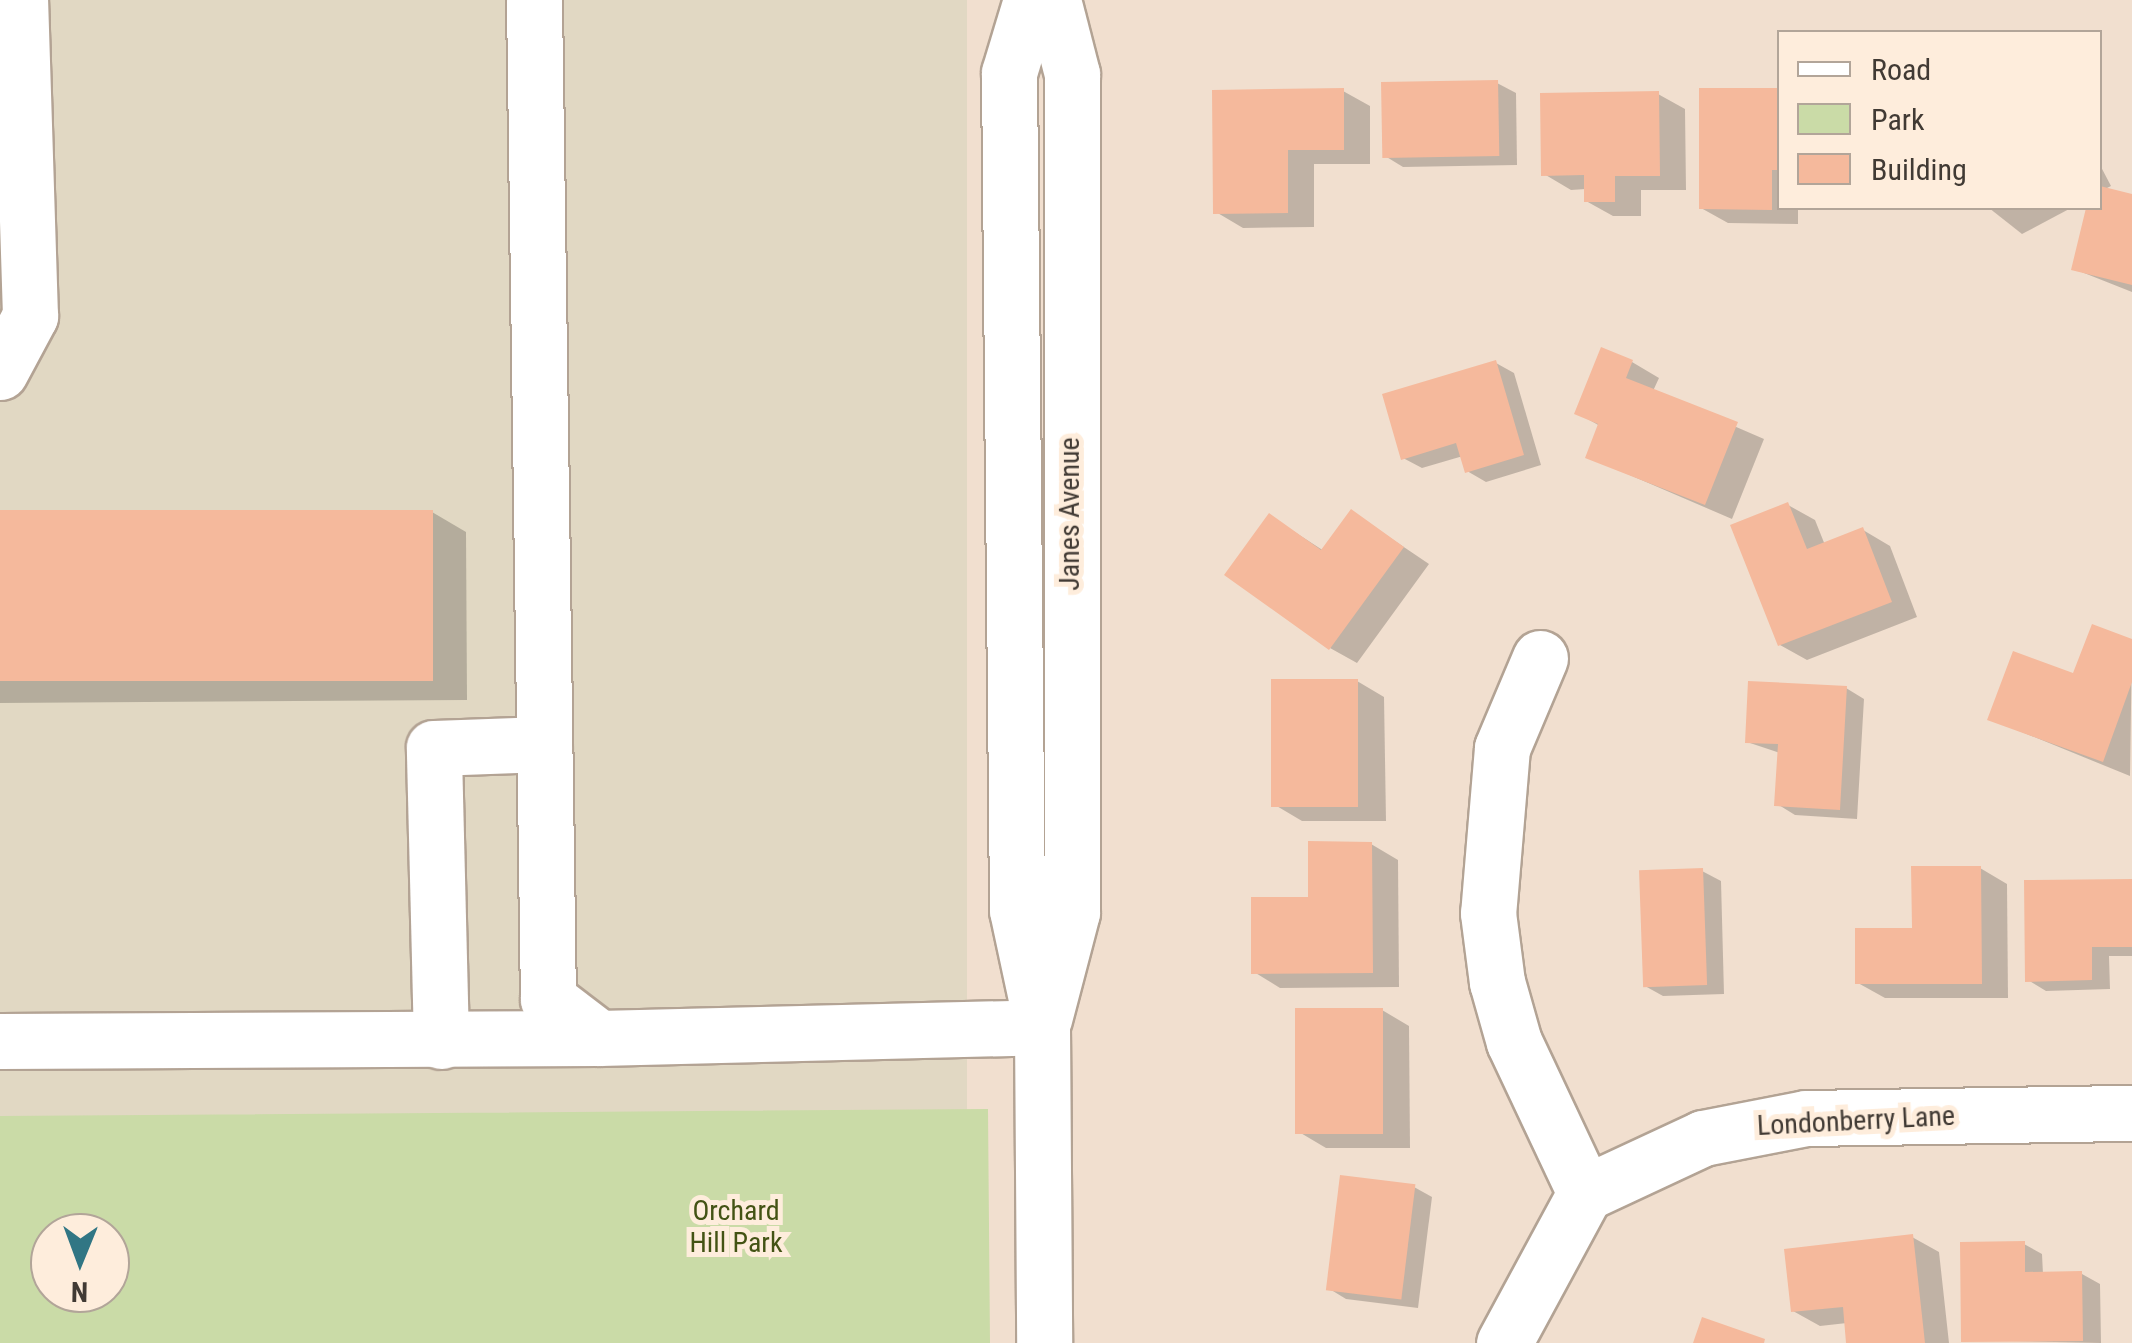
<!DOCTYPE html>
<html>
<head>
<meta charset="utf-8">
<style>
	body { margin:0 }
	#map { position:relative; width:2132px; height:1343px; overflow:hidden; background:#f1dfcf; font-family:"Roboto Condensed",sans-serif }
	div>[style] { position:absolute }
	.industrial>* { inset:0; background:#e1d8c3; transform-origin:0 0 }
	.green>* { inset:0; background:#cadba7 }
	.shadow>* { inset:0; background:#0003 }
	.building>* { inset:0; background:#f5b99c; transform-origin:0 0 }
	.roads { filter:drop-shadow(2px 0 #b3a394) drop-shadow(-2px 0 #b3a394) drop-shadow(0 2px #b3a394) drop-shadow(0 -2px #b3a394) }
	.minor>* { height:55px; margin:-27.5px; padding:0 27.5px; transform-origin:27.5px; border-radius:27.5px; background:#fff }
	span { translate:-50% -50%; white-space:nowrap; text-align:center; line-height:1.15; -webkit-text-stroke:10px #feeddc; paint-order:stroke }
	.street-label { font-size:28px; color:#413a34 }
	.park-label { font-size:28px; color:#435314 }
	.legend { position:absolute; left:1777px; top:30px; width:325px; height:180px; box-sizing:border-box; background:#feeddc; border:2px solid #b2a599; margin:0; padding:12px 18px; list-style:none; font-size:30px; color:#413a34 }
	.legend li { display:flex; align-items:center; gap:20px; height:50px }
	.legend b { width:50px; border:2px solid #b2a599 }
	.north { position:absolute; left:30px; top:1213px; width:100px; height:100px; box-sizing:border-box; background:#feeddc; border:2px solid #b2a599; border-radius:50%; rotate:181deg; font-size:28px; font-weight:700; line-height:40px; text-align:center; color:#413a34 }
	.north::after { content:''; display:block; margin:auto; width:35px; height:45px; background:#317684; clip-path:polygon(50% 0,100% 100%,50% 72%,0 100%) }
</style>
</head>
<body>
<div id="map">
	<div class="industrial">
		<i style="left:0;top:0;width:967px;height:1116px"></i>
	</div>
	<div class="green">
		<i style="clip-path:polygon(evenodd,988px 1109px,990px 1343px,0 1343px,0 1116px,988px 1109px,50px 1233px,110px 1233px,110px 1293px,50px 1293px,50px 1233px)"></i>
	</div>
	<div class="shadow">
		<i style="clip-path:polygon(1497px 83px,1516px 93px,1517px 165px,1403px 167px,1385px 156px)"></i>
		<i style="clip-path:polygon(1343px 91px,1370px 106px,1370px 164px,1314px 164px,1314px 227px,1243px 228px,1216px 212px)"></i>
		<i style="clip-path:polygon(1780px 91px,1780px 208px,1798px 208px,1798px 224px,1728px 223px,1701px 208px)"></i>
		<i style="clip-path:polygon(1658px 94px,1685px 109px,1686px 190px,1641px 190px,1641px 216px,1613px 216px,1586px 201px,1586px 189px,1571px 190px,1544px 174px)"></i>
		<i style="clip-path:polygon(2100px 165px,2111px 186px,2105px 189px,2132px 196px,2132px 292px,2074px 269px,2088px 208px,2100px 208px)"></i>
		<i style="clip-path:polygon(1989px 208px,2071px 208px,2022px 234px)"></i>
		<i style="clip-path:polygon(1632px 362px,1659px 378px,1653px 391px,1764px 439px,1732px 519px,1588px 457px,1600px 426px,1577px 413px)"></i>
		<i style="clip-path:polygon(1496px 363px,1514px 373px,1541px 465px,1486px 482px,1467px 471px,1463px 456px,1422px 468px,1403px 458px)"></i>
		<i style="clip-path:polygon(1788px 505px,1815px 520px,1825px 545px,1863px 530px,1890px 546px,1917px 617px,1807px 660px,1780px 645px)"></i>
		<i style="clip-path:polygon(432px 512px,466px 532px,467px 700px,0 703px,0 513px)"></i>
		<i style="clip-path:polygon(1352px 512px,1429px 564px,1357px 663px,1330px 648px,1270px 516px,1324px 551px)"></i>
		<i style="clip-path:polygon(2132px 641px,2130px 776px,1990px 719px,2075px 677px)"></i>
		<i style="clip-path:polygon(1357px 681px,1384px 697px,1386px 821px,1302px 821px,1275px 805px)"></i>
		<i style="clip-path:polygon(1846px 688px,1864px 699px,1857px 819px,1795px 815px,1777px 804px,1780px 753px,1747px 742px)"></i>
		<i style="clip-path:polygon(1371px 844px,1398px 860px,1399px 987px,1280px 988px,1254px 972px,1311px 900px)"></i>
		<i style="clip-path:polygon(1980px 868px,2007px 884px,2008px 998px,1885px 998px,1858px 983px)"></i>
		<i style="clip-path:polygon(1702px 871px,1721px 881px,1724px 994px,1663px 996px,1645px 986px)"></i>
		<i style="clip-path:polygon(2132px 881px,2132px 956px,2109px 956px,2110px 989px,2046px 991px,2028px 980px)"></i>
		<i style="clip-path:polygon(1382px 1010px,1409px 1026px,1410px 1148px,1326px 1148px,1299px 1132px)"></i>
		<i style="clip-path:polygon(1414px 1187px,1432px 1197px,1418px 1308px,1346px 1299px,1328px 1288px)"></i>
		<i style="clip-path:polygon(1912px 1237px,1939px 1252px,1949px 1343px,1849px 1343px,1847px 1323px,1820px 1326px,1793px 1311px)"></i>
		<i style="clip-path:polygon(2024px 1244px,2042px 1254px,2043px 1274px,2082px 1274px,2100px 1284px,2101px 1343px,1964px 1340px)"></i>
	</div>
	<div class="building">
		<i style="left:1498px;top:80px;width:76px;height:117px;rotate:89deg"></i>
		<i style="clip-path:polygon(1344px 88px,1344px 150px,1288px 150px,1288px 213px,1213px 214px,1212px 90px)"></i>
		<i style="clip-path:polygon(1699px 88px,1780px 88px,1780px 170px,1772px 170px,1772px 210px,1699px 209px)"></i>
		<i style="clip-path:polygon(1659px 91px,1660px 176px,1615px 176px,1615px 202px,1584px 202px,1584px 175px,1541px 176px,1540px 93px)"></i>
		<i style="clip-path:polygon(2100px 186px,2132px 194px,2132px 285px,2071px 270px,2086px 208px,2100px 208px)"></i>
		<i style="clip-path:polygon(1601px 347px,1633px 360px,1626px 378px,1738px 422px,1705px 505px,1585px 458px,1598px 424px,1574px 414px)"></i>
		<i style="clip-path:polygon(1496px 360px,1524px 455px,1465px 473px,1456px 443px,1401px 460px,1382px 394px)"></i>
		<i style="clip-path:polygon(1788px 502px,1807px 549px,1863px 527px,1892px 602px,1778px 646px,1730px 525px)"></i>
		<i style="clip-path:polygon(1351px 509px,1404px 547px,1329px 650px,1224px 575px,1269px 513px,1321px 550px)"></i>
		<i style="left:433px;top:510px;width:171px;height:433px;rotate:90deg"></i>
		<i style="clip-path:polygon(2092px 624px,2132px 639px,2132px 682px,2103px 762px,1987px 720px,2013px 651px,2073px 673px)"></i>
		<i style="left:1358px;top:679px;width:128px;height:87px;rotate:90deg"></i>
		<i style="clip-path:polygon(1748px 681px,1847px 686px,1840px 810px,1774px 806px,1778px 744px,1745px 743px)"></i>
		<i style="clip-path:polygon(1308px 841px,1372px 842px,1373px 973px,1251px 974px,1251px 897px,1308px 897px)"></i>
		<i style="clip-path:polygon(1911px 866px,1981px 866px,1982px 984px,1855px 984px,1855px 928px,1912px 928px)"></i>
		<i style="left:1703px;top:868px;width:117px;height:64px;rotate:88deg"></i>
		<i style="clip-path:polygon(2132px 879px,2132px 947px,2092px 947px,2092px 980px,2025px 982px,2024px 880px)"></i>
		<i style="left:1295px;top:1008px;width:88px;height:126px"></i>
		<i style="left:1340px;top:1175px;width:76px;height:116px;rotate:7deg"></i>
		<i style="clip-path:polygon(1913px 1234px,1925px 1343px,1846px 1343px,1843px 1307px,1791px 1312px,1784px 1249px)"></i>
		<i style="clip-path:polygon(2025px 1241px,2025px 1272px,2082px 1271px,2083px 1341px,1961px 1342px,1960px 1242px)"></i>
		<i style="clip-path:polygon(1702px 1317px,1765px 1339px,1764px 1343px,1693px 1343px)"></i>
	</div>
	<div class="roads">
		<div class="minor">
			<i style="left:534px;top:0;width:999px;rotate:89.2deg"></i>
			<i style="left:548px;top:999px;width:64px;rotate:37.4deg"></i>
			<i style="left:599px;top:1038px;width:443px;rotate:-1.4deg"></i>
			<i style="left:1031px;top:0;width:76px;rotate:106.8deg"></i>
			<i style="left:1009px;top:73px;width:837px;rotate:89.45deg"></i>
			<i style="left:1017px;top:910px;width:120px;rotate:77.9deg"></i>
			<i style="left:1042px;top:1027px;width:316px;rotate:89.6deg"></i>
			<i style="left:0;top:372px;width:64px;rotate:-61.8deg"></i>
			<i style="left:30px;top:316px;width:316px;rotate:-91.8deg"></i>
			<i style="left:1540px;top:658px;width:98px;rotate:112.9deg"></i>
			<i style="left:1502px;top:748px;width:166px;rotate:94.8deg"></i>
			<i style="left:1488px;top:913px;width:70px;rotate:82.6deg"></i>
			<i style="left:1497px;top:982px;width:62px;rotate:74.2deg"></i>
			<i style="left:1514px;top:1042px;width:167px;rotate:64.8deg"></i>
			<i style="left:1044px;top:1019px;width:111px;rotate:-75.3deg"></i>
			<i style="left:1072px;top:912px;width:838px;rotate:-90deg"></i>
			<i style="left:1072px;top:74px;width:76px;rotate:-104.4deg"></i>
			<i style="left:0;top:1041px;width:599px;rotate:-0.29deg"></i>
			<i style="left:441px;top:1041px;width:293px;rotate:-91.4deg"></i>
			<i style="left:434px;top:748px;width:110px;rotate:-2.1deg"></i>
			<i style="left:1504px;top:1343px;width:170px;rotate:-61.6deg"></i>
			<i style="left:1585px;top:1193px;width:130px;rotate:-25deg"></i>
			<i style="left:1703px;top:1138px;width:105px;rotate:-11deg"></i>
			<i style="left:1806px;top:1118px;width:326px;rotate:-0.9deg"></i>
		</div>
	</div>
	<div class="street-label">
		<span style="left:1070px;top:514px;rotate:-90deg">Janes Avenue</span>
		<span style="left:1856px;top:1121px;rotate:-3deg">Londonberry Lane</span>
	</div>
	<div class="park-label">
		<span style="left:736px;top:1227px">Orchard<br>Hill Park</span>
	</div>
	<ul class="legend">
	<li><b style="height:12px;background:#fff"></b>Road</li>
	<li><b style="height:28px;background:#cadba7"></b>Park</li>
	<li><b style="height:28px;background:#f5b99c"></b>Building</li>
	</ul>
	<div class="north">N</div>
</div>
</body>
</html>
